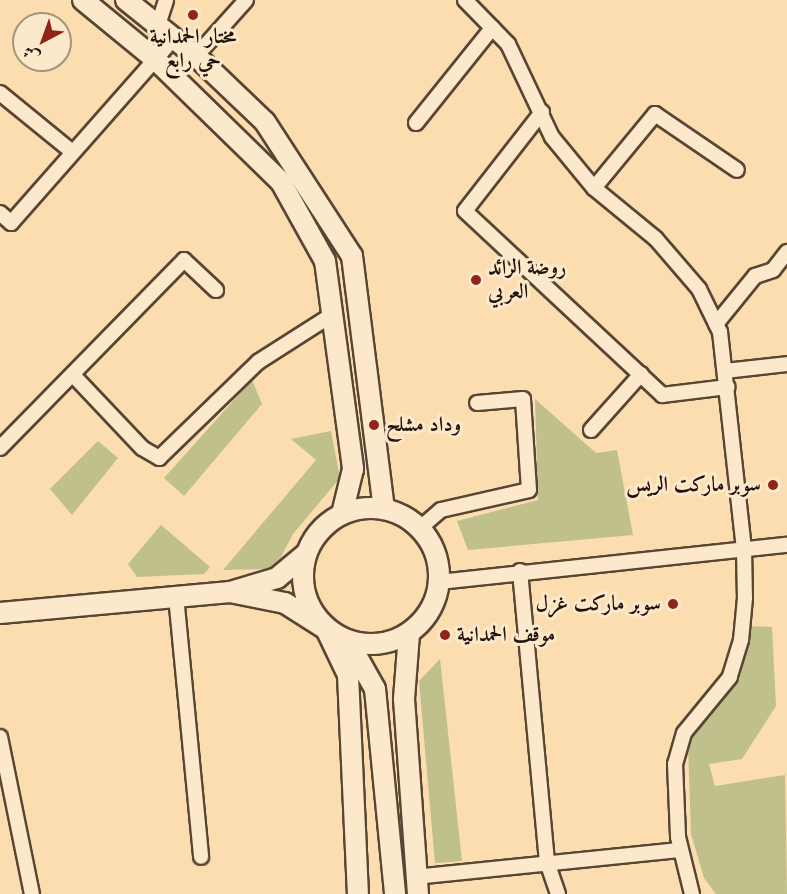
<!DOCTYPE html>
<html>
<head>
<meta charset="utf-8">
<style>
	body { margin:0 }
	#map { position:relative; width:787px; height:894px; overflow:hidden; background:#fbddb0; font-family:Cardo,Amiri,serif }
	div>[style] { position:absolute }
	.green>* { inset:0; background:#bfc08b }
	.roads { filter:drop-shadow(2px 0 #594534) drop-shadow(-2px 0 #594534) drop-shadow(0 2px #594534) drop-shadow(0 -2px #594534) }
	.street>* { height:14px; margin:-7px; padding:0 7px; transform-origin:7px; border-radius:7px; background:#fce9cc }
	.secondary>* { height:20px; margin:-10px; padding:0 10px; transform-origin:10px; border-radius:10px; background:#fce9cc }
	.secondary>.ring { margin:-10px; padding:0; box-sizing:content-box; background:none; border:20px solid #fce9cc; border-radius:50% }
	.dots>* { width:16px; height:16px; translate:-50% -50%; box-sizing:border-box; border:3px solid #fce9cc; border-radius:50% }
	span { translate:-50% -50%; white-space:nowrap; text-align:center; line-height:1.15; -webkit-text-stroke:6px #fce9cc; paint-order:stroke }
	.poi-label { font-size:21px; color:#23120b; font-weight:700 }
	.left { translate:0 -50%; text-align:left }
	.right { translate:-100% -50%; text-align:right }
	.north { position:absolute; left:12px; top:12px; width:60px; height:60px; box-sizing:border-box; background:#fce9cc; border:2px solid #a5937f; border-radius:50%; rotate:221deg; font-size:16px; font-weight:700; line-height:24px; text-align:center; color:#23120b }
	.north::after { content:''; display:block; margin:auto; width:21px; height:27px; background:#8f2418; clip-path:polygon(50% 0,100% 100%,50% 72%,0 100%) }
</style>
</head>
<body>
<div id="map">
	<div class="green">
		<i style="clip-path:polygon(252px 380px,262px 404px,184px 496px,164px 478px)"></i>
		<i style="clip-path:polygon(535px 399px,596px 453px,617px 450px,633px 535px,468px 550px,457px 521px,538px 500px)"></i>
		<i style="clip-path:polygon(331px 431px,340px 478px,293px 534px,281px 557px,268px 569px,223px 570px,316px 460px,291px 439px)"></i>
		<i style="clip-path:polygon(98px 441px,118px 458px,72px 515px,50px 489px)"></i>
		<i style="clip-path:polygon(161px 525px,210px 567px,204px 574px,137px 577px,128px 564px)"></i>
		<i style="clip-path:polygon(750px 626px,772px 627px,776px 706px,742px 759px,709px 764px,715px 786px,785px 775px,787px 894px,716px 894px,704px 878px,691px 834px,688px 745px,705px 717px,739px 681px)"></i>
		<i style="clip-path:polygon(440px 659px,462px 861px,435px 863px,419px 681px)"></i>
	</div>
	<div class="roads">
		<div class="street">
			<i style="left:465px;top:0;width:62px;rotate:45.7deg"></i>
			<i style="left:508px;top:44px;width:103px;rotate:64.7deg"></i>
			<i style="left:552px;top:137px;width:66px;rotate:50.5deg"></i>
			<i style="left:594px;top:188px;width:80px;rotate:39.4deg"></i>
			<i style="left:656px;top:239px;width:66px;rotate:49.3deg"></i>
			<i style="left:699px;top:289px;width:48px;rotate:64deg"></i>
			<i style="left:720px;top:332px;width:217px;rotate:83.7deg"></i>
			<i style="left:744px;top:548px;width:50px;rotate:88.9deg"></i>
			<i style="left:745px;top:598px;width:42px;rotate:95.4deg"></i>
			<i style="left:741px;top:640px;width:39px;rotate:107deg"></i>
			<i style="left:730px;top:677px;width:72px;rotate:129.4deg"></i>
			<i style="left:684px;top:733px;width:32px;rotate:106deg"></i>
			<i style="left:675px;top:764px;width:73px;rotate:87.6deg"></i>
			<i style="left:678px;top:837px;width:59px;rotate:76.2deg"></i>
			<i style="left:158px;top:25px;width:26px;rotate:-72deg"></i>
			<i style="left:196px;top:56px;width:75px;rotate:-48.2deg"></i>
			<i style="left:0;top:93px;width:92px;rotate:39.2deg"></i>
			<i style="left:542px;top:112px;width:125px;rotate:127.9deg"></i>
			<i style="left:465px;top:211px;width:270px;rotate:43deg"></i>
			<i style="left:662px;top:395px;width:66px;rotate:-6.9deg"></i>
			<i style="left:416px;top:123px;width:122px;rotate:-51.3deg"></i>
			<i style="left:594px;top:188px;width:96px;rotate:-50.5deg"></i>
			<i style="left:655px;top:114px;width:99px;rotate:34.3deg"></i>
			<i style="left:0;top:213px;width:15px;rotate:42deg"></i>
			<i style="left:11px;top:223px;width:247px;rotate:-48.6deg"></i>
			<i style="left:716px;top:324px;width:62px;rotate:-50.9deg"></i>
			<i style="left:755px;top:276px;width:19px;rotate:-18deg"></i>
			<i style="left:773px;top:270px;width:23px;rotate:-52deg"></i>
			<i style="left:725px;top:371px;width:62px;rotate:-6.4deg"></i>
			<i style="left:74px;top:376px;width:99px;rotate:46.6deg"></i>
			<i style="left:142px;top:448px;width:20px;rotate:30deg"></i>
			<i style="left:159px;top:458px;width:138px;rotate:-44.1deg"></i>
			<i style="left:258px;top:362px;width:89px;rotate:-32.6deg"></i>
			<i style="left:591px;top:430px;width:75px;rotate:-48.2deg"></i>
			<i style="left:0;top:448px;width:263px;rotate:-45.6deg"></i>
			<i style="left:184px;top:260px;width:44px;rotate:43.2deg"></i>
			<i style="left:419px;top:529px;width:29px;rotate:-41deg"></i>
			<i style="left:441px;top:510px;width:90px;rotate:-12.8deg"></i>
			<i style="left:529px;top:490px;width:91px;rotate:-93.8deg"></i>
			<i style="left:523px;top:399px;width:46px;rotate:175deg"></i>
			<i style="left:520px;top:571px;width:292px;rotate:84.7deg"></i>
			<i style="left:547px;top:862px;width:34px;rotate:71deg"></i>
			<i style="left:439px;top:582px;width:350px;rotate:-6.1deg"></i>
			<i style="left:176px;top:596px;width:262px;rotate:84.5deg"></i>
			<i style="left:0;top:737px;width:160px;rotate:78.5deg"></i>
			<i style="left:414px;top:877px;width:267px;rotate:-5.8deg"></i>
		</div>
		<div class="secondary">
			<i style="left:83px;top:0;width:93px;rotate:39.3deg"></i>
			<i style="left:155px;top:59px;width:176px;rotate:44.3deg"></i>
			<i style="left:281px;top:182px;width:90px;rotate:60.9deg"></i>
			<i style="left:325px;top:261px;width:210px;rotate:82.3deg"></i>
			<i style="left:353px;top:469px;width:46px;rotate:103.7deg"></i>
			<i style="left:126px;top:0;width:90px;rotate:38.7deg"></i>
			<i style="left:196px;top:56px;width:95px;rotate:43.7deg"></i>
			<i style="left:265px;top:122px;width:160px;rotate:57deg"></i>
			<i style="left:352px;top:256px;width:255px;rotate:82.8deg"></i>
			<i class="ring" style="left:303px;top:508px;width:116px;height:116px"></i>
			<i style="left:230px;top:592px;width:56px;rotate:11.3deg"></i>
			<i style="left:285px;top:603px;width:49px;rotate:32.4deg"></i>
			<i style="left:326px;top:629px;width:51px;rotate:64.4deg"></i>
			<i style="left:348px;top:675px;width:219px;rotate:87.4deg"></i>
			<i style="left:0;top:613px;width:231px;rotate:-5.2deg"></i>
			<i style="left:230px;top:592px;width:49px;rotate:-16.6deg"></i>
			<i style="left:277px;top:578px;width:38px;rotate:-40deg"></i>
			<i style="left:409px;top:634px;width:65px;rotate:94.4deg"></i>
			<i style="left:404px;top:699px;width:196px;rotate:85.9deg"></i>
			<i style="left:348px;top:641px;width:55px;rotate:60.6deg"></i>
			<i style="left:375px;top:689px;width:206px;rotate:84.4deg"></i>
		</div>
	</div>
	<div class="dots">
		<i style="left:193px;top:15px;background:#8f2418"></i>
		<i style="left:476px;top:280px;background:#8f2418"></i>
		<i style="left:374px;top:425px;background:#8f2418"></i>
		<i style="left:773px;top:485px;background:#8f2418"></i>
		<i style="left:673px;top:604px;background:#8f2418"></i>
		<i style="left:445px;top:635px;background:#8f2418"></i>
	</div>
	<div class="poi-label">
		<span style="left:193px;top:49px">مختار الحمدانية<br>حي رابع</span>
		<span class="left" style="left:488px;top:280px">روضة الرائد<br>العربي</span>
		<span class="left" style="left:386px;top:425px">وداد مشلح</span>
		<span class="right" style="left:761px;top:485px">سوبر ماركت الريس</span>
		<span class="right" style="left:661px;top:604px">سوبر ماركت غزل</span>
		<span class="left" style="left:457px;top:635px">موقف الحمدانية</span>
	</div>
	<div class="north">ش</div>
</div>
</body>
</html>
